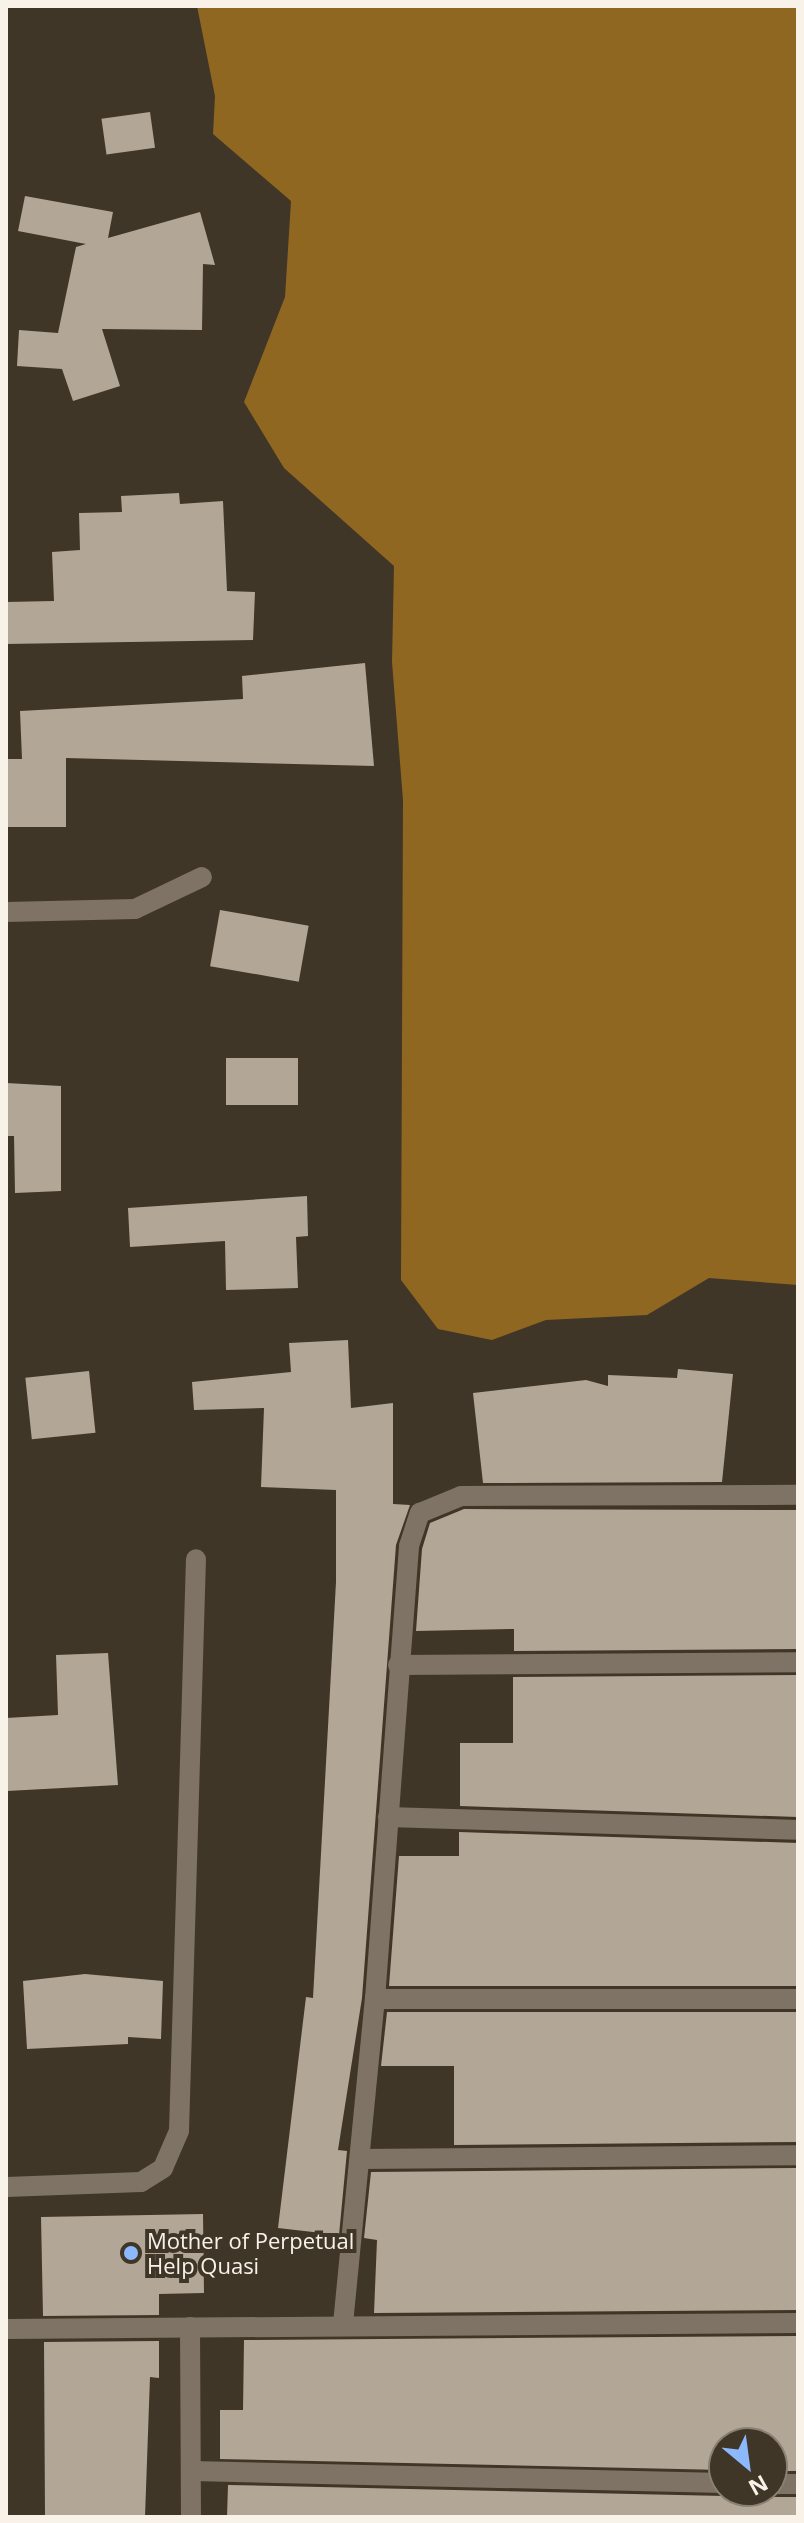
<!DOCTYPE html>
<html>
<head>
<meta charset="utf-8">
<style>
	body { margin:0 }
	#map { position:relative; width:804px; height:2523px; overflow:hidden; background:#403628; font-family:"Open Sans",sans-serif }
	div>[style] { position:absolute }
	.forest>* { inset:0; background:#906720 }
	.building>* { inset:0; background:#b2a696; transform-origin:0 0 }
	.minor>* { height:20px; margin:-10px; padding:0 10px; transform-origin:10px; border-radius:10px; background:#7e7364 }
	.dots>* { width:22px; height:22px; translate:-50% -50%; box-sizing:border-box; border:4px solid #403628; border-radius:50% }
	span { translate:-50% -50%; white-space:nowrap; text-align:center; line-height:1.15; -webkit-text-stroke:8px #403628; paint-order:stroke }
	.poi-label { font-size:22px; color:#f8f2e9 }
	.left { translate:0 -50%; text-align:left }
	.frame { position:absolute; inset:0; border:8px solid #f8f2e9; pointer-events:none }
	.north { position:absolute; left:708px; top:2427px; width:80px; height:80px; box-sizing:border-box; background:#403628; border:2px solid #8a8175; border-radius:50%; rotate:151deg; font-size:22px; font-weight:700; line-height:32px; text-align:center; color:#f8f2e9 }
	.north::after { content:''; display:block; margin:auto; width:28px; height:36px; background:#8cb9fc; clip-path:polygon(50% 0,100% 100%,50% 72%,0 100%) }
</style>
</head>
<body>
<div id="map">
	<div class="forest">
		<i style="clip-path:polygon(197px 6px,798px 6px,798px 1285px,709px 1278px,647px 1315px,546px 1320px,492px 1340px,438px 1329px,401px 1280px,403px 800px,392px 662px,394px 566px,284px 468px,244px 402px,285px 297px,291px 201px,213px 134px,215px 96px)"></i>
	</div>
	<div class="building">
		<i style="left:150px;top:112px;width:36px;height:49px;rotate:82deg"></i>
		<i style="clip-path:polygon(25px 196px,113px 212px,108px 238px,200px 212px,215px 265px,203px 264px,202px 330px,102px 329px,120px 386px,73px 401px,62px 369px,17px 366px,19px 330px,58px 333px,76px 247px,86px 244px,18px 231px)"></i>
		<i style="clip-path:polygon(179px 493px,180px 504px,223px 501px,227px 591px,255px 592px,253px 640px,6px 644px,6px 602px,54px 601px,52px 552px,80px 550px,79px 513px,122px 512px,121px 496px)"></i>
		<i style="clip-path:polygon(365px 663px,374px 766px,66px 758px,66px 827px,6px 827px,6px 759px,22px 759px,20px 711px,243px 699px,242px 676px)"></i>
		<i style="left:220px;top:910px;width:90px;height:57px;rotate:10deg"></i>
		<i style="left:298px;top:1058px;width:47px;height:72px;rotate:90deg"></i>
		<i style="clip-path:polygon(6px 1083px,61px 1086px,61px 1191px,15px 1193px,14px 1136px,6px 1136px)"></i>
		<i style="clip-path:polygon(307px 1196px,308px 1236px,296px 1237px,298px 1288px,226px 1290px,225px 1241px,130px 1247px,128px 1208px)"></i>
		<i style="clip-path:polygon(348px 1340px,351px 1408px,393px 1403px,393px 1504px,410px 1505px,396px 1545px,362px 1998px,338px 2150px,347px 2151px,339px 2235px,278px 2228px,306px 1997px,313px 1998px,336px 1582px,336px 1490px,261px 1487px,264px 1408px,194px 1410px,192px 1382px,291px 1372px,289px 1343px)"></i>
		<i style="clip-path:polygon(678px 1369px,733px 1374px,722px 1482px,483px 1483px,473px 1393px,586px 1380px,608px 1386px,608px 1375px,677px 1378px)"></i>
		<i style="left:89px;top:1371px;width:62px;height:64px;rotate:84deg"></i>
		<i style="clip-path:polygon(464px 1509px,798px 1510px,798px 1649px,514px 1651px,514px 1629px,416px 1631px,422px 1549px,430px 1523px)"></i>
		<i style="clip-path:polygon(108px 1653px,118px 1785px,7px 1791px,6px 1718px,58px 1715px,56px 1655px)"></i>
		<i style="clip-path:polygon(798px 1675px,798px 1817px,460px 1806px,460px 1743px,513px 1743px,513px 1677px)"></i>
		<i style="clip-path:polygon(459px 1832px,798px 1843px,798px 1986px,389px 1986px,399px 1856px,459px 1856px)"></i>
		<i style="clip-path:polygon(85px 1974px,163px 1981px,161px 2039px,128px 2037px,128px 2044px,27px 2049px,23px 1981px)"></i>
		<i style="clip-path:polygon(387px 2012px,798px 2012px,798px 2142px,454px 2145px,454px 2066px,381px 2066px)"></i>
		<i style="clip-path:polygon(798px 2168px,798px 2310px,374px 2313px,377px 2240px,364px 2238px,371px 2172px)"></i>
		<i style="clip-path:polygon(203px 2214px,204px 2293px,159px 2294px,159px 2315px,43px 2316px,41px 2217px)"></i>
		<i style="clip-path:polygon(798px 2336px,798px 2471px,772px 2471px,772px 2443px,724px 2443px,724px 2470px,220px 2459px,220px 2410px,243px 2410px,244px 2340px)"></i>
		<i style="clip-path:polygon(159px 2341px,159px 2378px,150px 2377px,145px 2517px,45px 2517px,44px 2342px)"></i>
		<i style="clip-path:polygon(228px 2485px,724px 2496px,761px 2491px,771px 2497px,798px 2497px,798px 2517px,227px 2517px)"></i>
	</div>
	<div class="minor">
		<i style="left:6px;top:912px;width:129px;rotate:-1.3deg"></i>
		<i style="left:135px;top:909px;width:74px;rotate:-25.5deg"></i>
		<i style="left:398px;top:1665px;width:400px;rotate:-0.4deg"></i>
		<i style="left:388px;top:1817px;width:410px;rotate:1.8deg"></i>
		<i style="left:375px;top:1999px;width:423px"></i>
		<i style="left:360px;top:2159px;width:438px;rotate:-0.5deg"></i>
		<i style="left:6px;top:2187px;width:135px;rotate:-2.1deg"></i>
		<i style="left:141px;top:2182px;width:26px;rotate:-32deg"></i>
		<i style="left:163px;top:2168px;width:40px;rotate:-66.6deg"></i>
		<i style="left:179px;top:2131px;width:572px;rotate:-88.3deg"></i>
		<i style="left:343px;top:2324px;width:327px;rotate:-84.4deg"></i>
		<i style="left:375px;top:1999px;width:454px;rotate:-85.7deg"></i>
		<i style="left:409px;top:1546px;width:35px;rotate:-72deg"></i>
		<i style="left:420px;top:1513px;width:44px;rotate:-22.5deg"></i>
		<i style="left:461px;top:1496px;width:337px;rotate:-0.2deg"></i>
		<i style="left:190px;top:2327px;width:190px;rotate:89.7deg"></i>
		<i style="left:6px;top:2329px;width:792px;rotate:-0.43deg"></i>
		<i style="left:192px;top:2471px;width:532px;rotate:1.29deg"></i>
		<i style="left:772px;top:2484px;width:26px"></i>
	</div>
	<div class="dots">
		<i style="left:131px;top:2253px;background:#8cb9fc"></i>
	</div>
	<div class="poi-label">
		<span class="left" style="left:147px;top:2253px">Mother of Perpetual<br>Help Quasi</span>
	</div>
	<div class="frame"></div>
	<div class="north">N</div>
</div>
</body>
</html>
